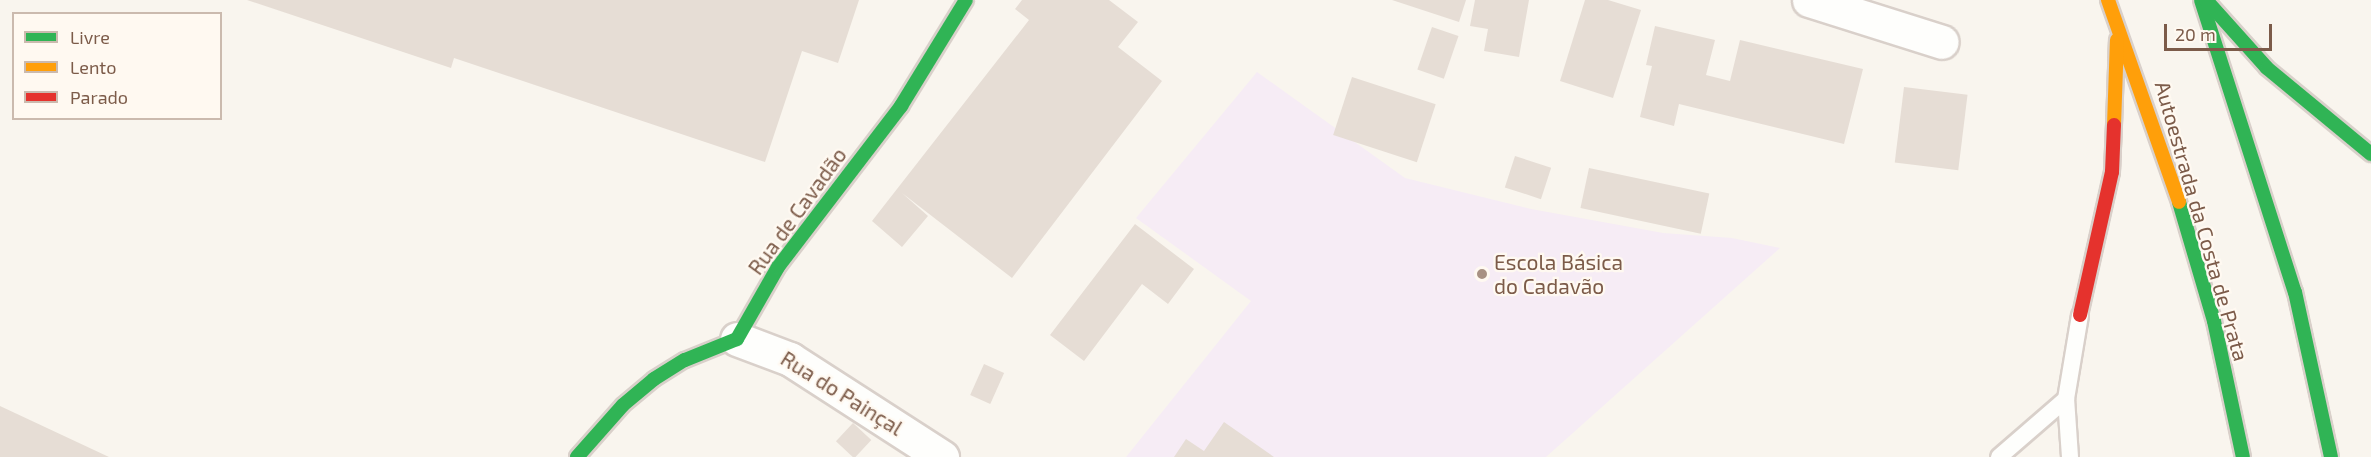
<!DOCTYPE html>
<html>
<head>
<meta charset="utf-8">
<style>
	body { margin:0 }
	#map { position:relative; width:2371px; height:457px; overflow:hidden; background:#f9f5ee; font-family:"Exo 2",sans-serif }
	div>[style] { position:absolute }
	.education>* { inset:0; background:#f6ecf5 }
	.building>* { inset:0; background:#e6ddd5; transform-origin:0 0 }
	.roads { filter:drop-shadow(2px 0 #d9d0ca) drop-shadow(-2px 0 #d9d0ca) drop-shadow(0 2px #d9d0ca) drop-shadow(0 -2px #d9d0ca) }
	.lane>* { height:16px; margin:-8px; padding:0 8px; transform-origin:8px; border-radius:8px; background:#fefefc }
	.street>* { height:33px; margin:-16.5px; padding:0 16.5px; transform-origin:16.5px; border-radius:16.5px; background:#fefefc }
	.fast>* { height:14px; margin:-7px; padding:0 7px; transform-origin:7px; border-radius:7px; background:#30b455 }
	.slow>* { height:14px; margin:-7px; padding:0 7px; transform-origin:7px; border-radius:7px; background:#ff9f0a }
	.jam>* { height:14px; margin:-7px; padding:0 7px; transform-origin:7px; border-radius:7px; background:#e5322d }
	.dots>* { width:16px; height:16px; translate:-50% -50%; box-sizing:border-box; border:3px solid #fff9f1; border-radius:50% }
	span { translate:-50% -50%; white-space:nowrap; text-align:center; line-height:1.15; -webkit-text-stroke:4.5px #fff9f1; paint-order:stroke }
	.street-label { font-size:21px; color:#7c5b49 }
	.poi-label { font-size:21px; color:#7c5b49 }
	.left { translate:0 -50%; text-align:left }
	.legend { position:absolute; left:12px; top:12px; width:210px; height:108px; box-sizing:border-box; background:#fff9f1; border:2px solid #cbbaae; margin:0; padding:8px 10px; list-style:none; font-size:18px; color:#7c5b49 }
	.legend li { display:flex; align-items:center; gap:12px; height:30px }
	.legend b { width:30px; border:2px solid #cbbaae }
	.scale { position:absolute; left:2164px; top:24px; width:108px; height:27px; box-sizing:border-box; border:3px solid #7c5b49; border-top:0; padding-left:8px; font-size:18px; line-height:21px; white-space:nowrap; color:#7c5b49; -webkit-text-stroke:4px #fff9f1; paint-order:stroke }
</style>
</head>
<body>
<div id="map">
	<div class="education">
		<i style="clip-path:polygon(1257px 72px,1405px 178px,1531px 209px,1663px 233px,1732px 238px,1780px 248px,1546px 457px,1126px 457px,1251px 301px,1136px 218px)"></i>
	</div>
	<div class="building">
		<i style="clip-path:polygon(247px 0,859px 0,838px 63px,802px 51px,765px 162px,454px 58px,451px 68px)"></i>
		<i style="clip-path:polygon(1022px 0,1109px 0,1138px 22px,1118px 47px,1162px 81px,1012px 278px,902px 193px,928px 216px,902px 247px,872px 221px,1029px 20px,1015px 9px)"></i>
		<i style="clip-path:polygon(1392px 0,1466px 0,1459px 22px)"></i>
		<i style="clip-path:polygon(1475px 0,1529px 0,1519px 57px,1484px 51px,1488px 29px,1470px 26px)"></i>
		<i style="clip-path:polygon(1585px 0,1608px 0,1641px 10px,1613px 98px,1560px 81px)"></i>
		<i style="clip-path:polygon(1655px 26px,1715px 40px,1706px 75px,1730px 81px,1740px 40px,1863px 69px,1844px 144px,1679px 104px,1674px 126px,1640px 117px,1652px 66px,1646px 65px)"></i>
		<i style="left:1432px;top:27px;width:28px;height:45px;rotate:19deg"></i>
		<i style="left:1352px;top:77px;width:88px;height:61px;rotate:18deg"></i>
		<i style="left:1904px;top:87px;width:64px;height:76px;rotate:7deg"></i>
		<i style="left:1515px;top:156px;width:38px;height:33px;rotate:18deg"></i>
		<i style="left:1589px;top:168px;width:123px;height:41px;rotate:12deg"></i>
		<i style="clip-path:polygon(1135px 224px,1194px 269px,1168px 304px,1142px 284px,1084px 361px,1050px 335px)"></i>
		<i style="left:984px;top:364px;width:22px;height:34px;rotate:24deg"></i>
		<i style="clip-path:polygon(0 406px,109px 457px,0 457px)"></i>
		<i style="clip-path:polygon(1224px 422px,1274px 457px,1174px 457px,1186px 439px,1204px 451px)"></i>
		<i style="left:853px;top:423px;width:25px;height:25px;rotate:43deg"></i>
	</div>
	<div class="roads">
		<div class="lane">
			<i style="left:1999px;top:457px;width:89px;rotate:-40.9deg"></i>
			<i style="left:2070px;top:457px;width:58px;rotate:-93.9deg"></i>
			<i style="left:2066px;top:399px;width:85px;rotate:-80.5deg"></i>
		</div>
		<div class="street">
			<i style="left:1809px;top:0;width:139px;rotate:17.5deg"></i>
			<i style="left:737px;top:339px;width:57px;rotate:20.7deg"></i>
			<i style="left:790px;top:359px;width:181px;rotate:32.8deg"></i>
		</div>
		<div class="fast">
			<i style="left:2201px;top:0;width:307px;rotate:72.2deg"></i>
			<i style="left:2295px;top:292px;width:169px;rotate:77.7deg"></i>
			<i style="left:2206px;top:0;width:91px;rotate:48.1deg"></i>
			<i style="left:2267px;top:68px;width:135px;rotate:39.6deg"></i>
			<i style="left:2179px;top:202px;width:124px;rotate:73.6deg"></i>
			<i style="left:2214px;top:321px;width:139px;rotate:78deg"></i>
			<i style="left:577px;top:457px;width:69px;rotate:-48.5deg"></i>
			<i style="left:623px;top:405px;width:40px;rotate:-40deg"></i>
			<i style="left:654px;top:379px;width:36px;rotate:-32deg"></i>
			<i style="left:685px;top:360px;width:56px;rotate:-22deg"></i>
			<i style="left:737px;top:339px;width:83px;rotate:-60.3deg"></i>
			<i style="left:778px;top:267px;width:203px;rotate:-52.6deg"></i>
			<i style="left:901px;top:106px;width:124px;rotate:-58.5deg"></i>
		</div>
		<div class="slow">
			<i style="left:2108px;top:0;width:214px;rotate:70.6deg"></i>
			<i style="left:2114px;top:125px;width:85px;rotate:-88deg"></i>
		</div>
		<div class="jam">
			<i style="left:2080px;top:315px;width:147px;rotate:-77.4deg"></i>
			<i style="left:2112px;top:172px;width:47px;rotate:-87.6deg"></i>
		</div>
	</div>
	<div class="dots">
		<i style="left:1482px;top:274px;background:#a89183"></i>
	</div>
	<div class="street-label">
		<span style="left:797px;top:211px;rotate:-54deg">Rua de Cavadão</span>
		<span style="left:2202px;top:221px;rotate:74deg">Autoestrada da Costa de Prata</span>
		<span style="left:842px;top:393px;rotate:32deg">Rua do Painçal</span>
	</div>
	<div class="poi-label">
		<span class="left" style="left:1494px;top:274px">Escola Básica<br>do Cadavão</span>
	</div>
	<ul class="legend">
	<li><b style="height:8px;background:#30b455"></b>Livre</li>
	<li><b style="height:8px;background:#ff9f0a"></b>Lento</li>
	<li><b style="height:8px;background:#e5322d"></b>Parado</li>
	</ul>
	<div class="scale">20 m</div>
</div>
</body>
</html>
